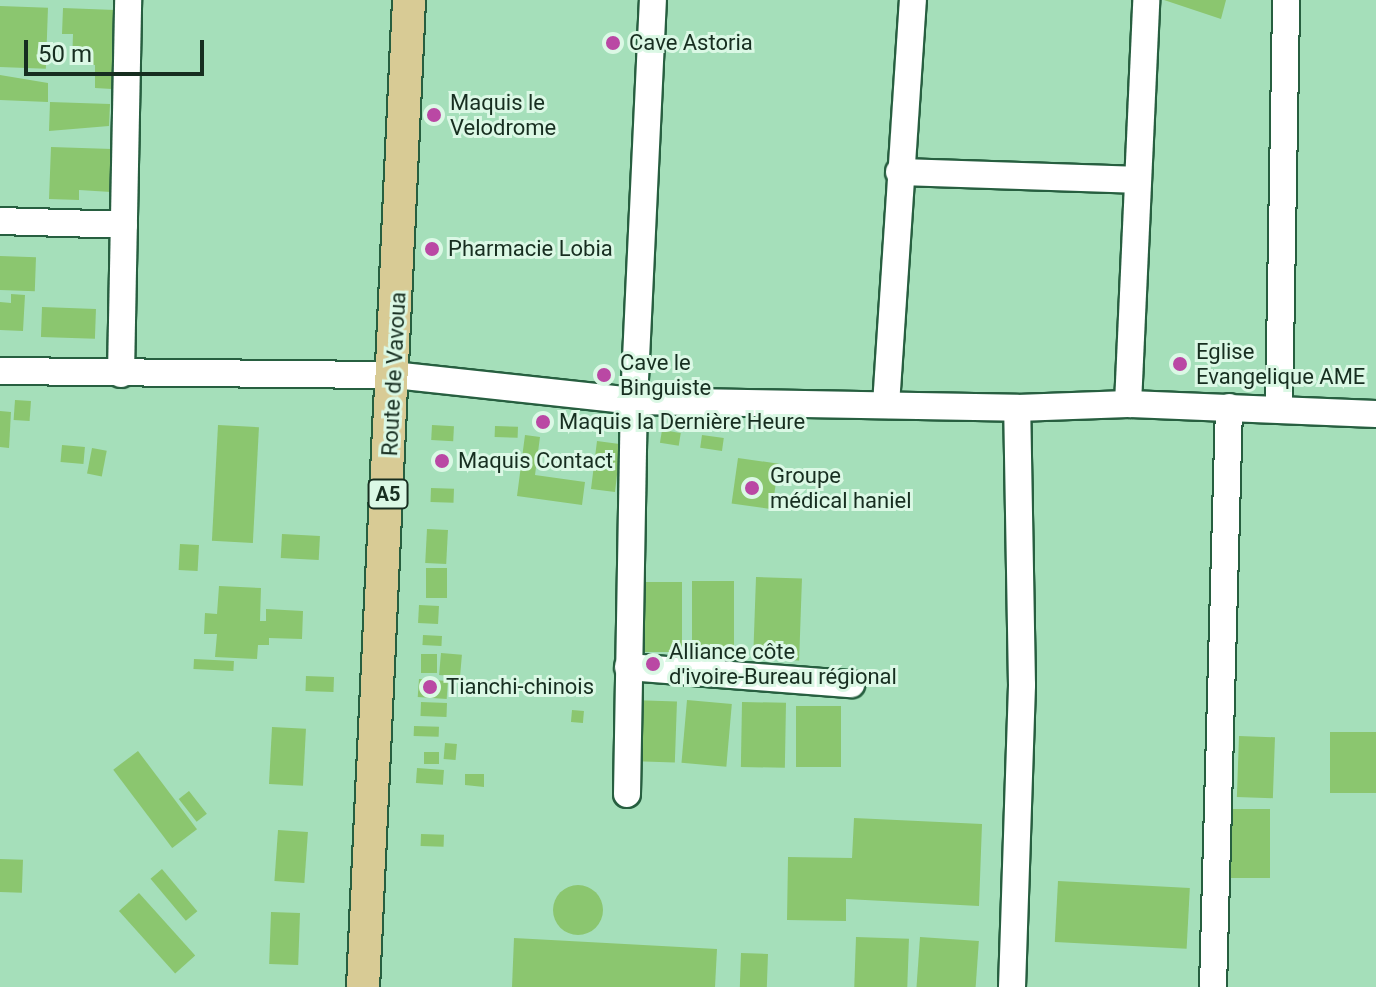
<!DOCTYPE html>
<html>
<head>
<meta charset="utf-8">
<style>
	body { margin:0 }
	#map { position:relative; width:1376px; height:987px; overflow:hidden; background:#a5dfba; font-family:Roboto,sans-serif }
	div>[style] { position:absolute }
	.building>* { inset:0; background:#8bc66f; transform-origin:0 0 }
	.round { border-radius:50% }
	.roads { filter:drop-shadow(2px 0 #275f40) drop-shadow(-2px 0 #275f40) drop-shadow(0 2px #275f40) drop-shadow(0 -2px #275f40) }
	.minor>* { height:26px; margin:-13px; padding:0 13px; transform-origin:13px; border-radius:13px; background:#fff }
	.major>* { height:32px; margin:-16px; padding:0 16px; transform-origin:16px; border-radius:16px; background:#d8cb95 }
	.dots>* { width:22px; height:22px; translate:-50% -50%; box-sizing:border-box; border:4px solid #dbf8e5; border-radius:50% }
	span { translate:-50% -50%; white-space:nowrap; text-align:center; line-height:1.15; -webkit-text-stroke:6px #dbf8e5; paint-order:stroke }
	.shield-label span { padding:2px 6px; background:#dbf8e5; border:2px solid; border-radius:6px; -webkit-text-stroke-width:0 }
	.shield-label { font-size:20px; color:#172e20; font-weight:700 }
	.poi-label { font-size:22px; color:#172e20 }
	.left { translate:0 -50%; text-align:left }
	.street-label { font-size:22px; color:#172e20 }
	.scale { position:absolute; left:24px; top:40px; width:180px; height:36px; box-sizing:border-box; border:4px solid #172e20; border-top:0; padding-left:10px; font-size:24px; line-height:28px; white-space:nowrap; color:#172e20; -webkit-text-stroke:6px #dbf8e5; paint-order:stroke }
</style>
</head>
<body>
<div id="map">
	<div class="building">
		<i style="clip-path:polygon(1164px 0,1226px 0,1221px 19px)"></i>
		<i style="left:0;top:6px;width:48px;height:61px;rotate:2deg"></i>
		<i style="clip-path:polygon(63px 8px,115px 10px,112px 89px,95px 88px,95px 65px,72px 64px,73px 34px,62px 34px)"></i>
		<i style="clip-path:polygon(0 75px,48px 83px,48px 102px,0 100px)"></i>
		<i style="clip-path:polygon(50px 102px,110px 104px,109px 126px,49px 131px)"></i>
		<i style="clip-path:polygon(51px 147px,112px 149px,111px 192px,79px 190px,79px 200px,49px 199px)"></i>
		<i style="left:0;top:256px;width:36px;height:34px;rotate:2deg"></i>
		<i style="clip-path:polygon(11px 294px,25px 295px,23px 331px,0 330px,0 302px,11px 303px)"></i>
		<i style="left:42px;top:307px;width:54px;height:30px;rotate:2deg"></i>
		<i style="left:15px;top:400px;width:16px;height:20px;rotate:4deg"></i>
		<i style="clip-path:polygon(0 411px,11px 412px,9px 448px,0 447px)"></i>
		<i style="left:218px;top:425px;width:41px;height:116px;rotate:3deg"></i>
		<i style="left:432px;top:425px;width:22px;height:15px;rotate:3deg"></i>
		<i style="left:495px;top:426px;width:23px;height:11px;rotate:2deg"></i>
		<i style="left:662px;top:430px;width:19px;height:13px;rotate:9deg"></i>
		<i style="clip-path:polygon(525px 435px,540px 437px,535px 475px,585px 482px,582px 505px,517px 496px)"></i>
		<i style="left:702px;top:435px;width:22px;height:13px;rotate:8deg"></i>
		<i style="clip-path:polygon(597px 441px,642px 447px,639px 477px,617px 475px,615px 492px,591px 489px)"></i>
		<i style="left:62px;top:445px;width:23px;height:17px;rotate:5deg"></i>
		<i style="left:92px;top:448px;width:15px;height:26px;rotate:11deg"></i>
		<i style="left:738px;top:458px;width:41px;height:46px;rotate:8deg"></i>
		<i style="left:431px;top:488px;width:23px;height:14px;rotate:2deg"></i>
		<i style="left:427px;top:529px;width:21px;height:34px;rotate:3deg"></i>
		<i style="left:282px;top:534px;width:38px;height:24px;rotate:3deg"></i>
		<i style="left:180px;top:544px;width:19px;height:26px;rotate:3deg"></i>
		<i style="left:426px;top:568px;width:21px;height:30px"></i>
		<i style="left:756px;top:577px;width:46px;height:82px;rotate:2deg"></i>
		<i style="left:692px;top:581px;width:42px;height:73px"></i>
		<i style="left:636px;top:582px;width:46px;height:70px"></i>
		<i style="clip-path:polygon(219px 586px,261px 588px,260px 621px,266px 621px,266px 609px,303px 611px,302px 639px,269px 638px,269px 645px,258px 645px,257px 659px,215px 657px,217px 634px,204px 634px,205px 613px,217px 614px)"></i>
		<i style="left:419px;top:605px;width:20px;height:18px;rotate:3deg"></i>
		<i style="left:423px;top:635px;width:19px;height:10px;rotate:3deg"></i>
		<i style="left:441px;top:653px;width:21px;height:22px;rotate:5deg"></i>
		<i style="left:421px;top:654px;width:16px;height:19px"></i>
		<i style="left:194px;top:659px;width:40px;height:10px;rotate:3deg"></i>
		<i style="left:306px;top:676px;width:28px;height:15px;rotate:2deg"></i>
		<i style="left:419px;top:679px;width:29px;height:18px;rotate:4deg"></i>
		<i style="left:631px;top:700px;width:46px;height:61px;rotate:2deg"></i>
		<i style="left:687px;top:700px;width:45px;height:63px;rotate:5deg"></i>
		<i style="left:421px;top:702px;width:26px;height:14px;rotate:2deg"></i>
		<i style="left:742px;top:702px;width:44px;height:65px;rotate:1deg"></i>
		<i style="left:796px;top:706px;width:45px;height:61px"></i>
		<i style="left:572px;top:710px;width:12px;height:12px;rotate:5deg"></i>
		<i style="left:414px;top:726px;width:25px;height:10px;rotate:2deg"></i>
		<i style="left:272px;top:727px;width:34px;height:57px;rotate:3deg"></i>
		<i style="left:1376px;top:732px;width:61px;height:46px;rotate:90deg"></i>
		<i style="left:1239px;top:736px;width:36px;height:61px;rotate:2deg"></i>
		<i style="left:445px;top:743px;width:12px;height:16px;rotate:5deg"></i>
		<i style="left:138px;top:751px;width:98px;height:31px;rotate:53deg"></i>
		<i style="left:424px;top:752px;width:15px;height:12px"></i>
		<i style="left:417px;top:768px;width:27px;height:15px;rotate:4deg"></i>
		<i style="clip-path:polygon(465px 774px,484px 774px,484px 787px,465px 785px)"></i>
		<i style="left:189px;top:791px;width:29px;height:13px;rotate:52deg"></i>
		<i style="left:1228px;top:809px;width:42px;height:69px"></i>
		<i style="clip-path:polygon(854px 818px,982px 824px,979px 906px,846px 899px,846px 921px,787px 920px,788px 857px,852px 858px)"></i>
		<i style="left:278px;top:830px;width:30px;height:51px;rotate:4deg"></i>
		<i style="left:421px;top:834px;width:23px;height:12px;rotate:2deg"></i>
		<i style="left:0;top:859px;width:23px;height:33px;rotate:2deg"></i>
		<i style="left:162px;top:869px;width:55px;height:15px;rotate:50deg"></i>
		<i style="left:1058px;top:881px;width:132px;height:61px;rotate:3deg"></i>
		<i class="round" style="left:553px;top:885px;width:50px;height:50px"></i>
		<i style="left:139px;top:893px;width:84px;height:27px;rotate:48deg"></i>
		<i style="left:271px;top:912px;width:29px;height:52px;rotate:2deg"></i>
		<i style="left:856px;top:937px;width:53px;height:50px;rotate:2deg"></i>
		<i style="left:920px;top:937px;width:59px;height:50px;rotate:4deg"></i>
		<i style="clip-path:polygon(514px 938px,717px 949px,715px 987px,512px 987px)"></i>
		<i style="left:741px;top:953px;width:27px;height:34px;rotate:2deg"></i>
	</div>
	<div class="roads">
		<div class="minor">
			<i style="left:899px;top:172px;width:237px;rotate:1.9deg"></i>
			<i style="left:0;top:221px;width:124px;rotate:1.8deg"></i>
			<i style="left:0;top:371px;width:394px;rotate:0.6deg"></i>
			<i style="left:394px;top:375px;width:241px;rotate:6.2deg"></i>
			<i style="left:634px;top:401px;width:383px;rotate:1deg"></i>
			<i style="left:1017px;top:408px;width:111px;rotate:-2.1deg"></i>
			<i style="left:1128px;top:404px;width:248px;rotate:2.3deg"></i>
			<i style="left:121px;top:374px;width:374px;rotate:-88.9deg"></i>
			<i style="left:1128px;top:404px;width:404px;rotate:-87.4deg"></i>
			<i style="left:886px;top:405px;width:406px;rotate:-86.2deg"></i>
			<i style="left:1279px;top:408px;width:408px;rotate:-89deg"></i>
			<i style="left:628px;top:667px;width:224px;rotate:4.4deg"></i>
			<i style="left:627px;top:794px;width:393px;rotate:-89deg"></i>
			<i style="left:634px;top:401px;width:401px;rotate:-87.3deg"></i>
			<i style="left:1012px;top:987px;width:302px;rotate:-88.1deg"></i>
			<i style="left:1022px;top:685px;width:277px;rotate:-91deg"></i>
			<i style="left:1213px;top:987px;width:580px;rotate:-88.42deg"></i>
		</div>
		<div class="major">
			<i style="left:363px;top:987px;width:988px;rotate:-87.33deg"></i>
		</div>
	</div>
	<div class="dots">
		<i style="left:613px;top:43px;background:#ba48a4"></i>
		<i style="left:434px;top:115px;background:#ba48a4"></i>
		<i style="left:432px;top:249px;background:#ba48a4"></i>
		<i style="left:1180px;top:364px;background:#ba48a4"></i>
		<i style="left:604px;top:375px;background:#ba48a4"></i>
		<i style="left:543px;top:422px;background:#ba48a4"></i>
		<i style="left:442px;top:461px;background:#ba48a4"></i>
		<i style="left:752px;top:488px;background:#ba48a4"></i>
		<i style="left:653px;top:664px;background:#ba48a4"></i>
		<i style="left:430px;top:687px;background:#ba48a4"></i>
	</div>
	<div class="shield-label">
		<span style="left:388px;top:494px">A5</span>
	</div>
	<div class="poi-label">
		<span class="left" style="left:629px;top:43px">Cave Astoria</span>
		<span class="left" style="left:450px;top:115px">Maquis le<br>Velodrome</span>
		<span class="left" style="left:448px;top:249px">Pharmacie Lobia</span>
		<span class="left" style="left:1196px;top:364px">Eglise<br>Evangelique AME</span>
		<span class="left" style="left:620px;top:375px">Cave le<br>Binguiste</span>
		<span class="left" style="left:559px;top:422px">Maquis la Dernière Heure</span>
		<span class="left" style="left:458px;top:461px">Maquis Contact</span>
		<span class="left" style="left:770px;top:488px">Groupe<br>médical haniel</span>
		<span class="left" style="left:669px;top:664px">Alliance côte<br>d'ivoire-Bureau régional</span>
		<span class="left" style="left:446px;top:687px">Tianchi-chinois</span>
	</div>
	<div class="street-label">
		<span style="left:394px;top:374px;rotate:-87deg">Route de Vavoua</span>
	</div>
	<div class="scale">50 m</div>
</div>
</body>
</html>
